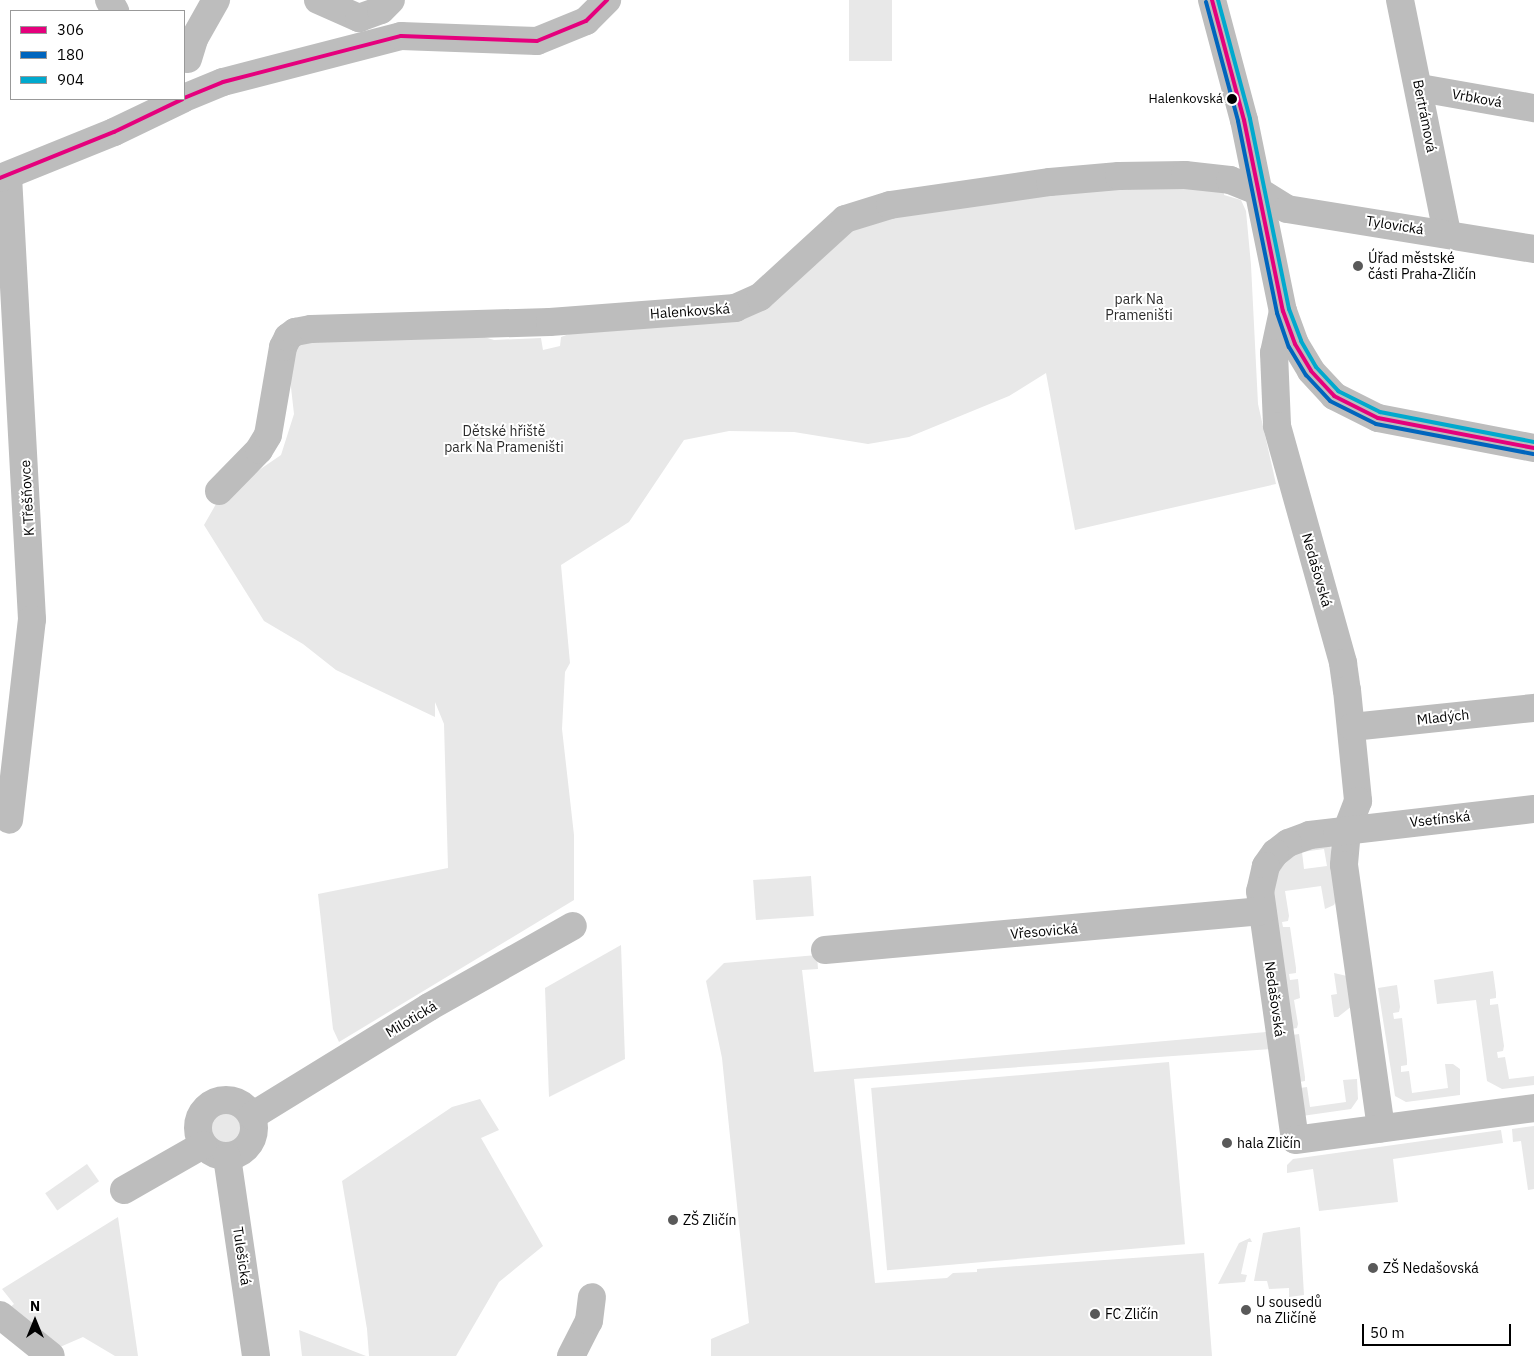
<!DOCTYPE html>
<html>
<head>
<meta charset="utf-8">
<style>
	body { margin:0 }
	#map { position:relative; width:1534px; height:1356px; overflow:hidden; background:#fff; font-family:"IBM Plex Sans",sans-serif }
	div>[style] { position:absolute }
	.green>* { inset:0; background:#e8e8e8; transform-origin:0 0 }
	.round { border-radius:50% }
	.minor>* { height:28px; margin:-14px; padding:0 14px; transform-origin:14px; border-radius:14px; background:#bdbdbd }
	.minor>.ring { margin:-14px; padding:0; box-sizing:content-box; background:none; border:28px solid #bdbdbd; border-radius:50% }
	.bus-1>* { height:4px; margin:-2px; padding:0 2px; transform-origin:2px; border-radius:2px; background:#e5007d }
	.bus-2>* { height:4px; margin:-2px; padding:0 2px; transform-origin:2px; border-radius:2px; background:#0065bd }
	.bus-3>* { height:4px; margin:-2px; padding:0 2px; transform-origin:2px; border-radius:2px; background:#00a9ce }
	.dots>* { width:14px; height:14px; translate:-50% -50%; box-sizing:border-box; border:2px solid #fff; border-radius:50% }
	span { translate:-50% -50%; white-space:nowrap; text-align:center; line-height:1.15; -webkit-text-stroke:4px #fff; paint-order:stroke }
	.bus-label { font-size:13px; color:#000 }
	.right { translate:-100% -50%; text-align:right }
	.street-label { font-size:14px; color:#000 }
	.poi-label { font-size:14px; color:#000 }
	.left { translate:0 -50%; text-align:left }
	.park-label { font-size:14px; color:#2c2c2c }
	.legend { position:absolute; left:10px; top:10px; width:175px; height:90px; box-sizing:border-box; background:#fff; border:1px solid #999; margin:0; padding:6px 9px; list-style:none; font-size:15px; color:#000 }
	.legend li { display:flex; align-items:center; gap:10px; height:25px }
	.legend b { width:25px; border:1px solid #999 }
	.north { position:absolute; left:10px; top:1296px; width:50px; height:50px; -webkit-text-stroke:4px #fff; paint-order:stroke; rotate:0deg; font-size:14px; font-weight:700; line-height:20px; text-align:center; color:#000 }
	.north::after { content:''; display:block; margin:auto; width:18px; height:22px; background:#000; clip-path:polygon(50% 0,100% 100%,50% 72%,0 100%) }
	.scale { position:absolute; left:1362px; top:1324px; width:149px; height:22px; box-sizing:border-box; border:2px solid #000; border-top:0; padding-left:6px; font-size:15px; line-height:18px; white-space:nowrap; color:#000; -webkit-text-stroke:4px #fff; paint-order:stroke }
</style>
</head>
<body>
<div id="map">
	<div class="green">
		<i style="left:849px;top:0;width:43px;height:61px"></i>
		<i style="clip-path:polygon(1118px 184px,1225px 188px,1224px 195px,1241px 200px,1246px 211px,1251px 265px,1258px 404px,1276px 484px,1075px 530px,1046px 373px,1009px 396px,909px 437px,868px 444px,794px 432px,729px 431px,684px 440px,629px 522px,561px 565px,570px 663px,565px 672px,562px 729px,574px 835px,574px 900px,339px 1042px,333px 1029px,318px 894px,448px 868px,444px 724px,435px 702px,435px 717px,336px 670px,303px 644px,264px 621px,204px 525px,220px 497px,281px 455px,294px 414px,288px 361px,302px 339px,471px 333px,494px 340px,541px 338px,543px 350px,560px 346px,561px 337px,588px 327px,698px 324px,861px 222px)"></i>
		<i style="clip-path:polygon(evenodd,1330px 843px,1338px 897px,1334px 905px,1325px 909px,1321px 886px,1285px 891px,1289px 916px,1288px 921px,1282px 922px,1283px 927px,1290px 927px,1296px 968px,1296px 973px,1289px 974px,1290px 980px,1298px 979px,1300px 998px,1294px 1000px,1298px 1024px,1297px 1028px,1291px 1029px,1292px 1035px,1299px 1034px,1305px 1077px,1305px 1081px,1299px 1082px,1300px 1088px,1307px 1087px,1310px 1107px,1346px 1102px,1343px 1080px,1357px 1079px,1358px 1099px,1351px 1109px,1302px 1116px,1270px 900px,1276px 876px,1286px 861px,1301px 849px,1330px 843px,1324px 849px,1327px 866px,1304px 869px,1302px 852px,1324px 849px)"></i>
		<i style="left:811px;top:876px;width:40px;height:58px;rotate:86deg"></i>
		<i style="clip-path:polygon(621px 945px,625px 1059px,549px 1097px,545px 988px)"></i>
		<i style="clip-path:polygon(817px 955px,818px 969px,802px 970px,814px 1072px,1279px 1031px,1271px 1049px,854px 1079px,875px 1283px,947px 1278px,953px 1273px,977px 1272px,977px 1269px,1204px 1253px,1212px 1356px,711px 1356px,711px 1339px,749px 1323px,722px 1058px,706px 981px,724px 963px)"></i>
		<i style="clip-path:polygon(1493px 971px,1496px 993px,1496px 998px,1490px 999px,1490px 1005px,1498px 1004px,1504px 1046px,1503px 1051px,1497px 1052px,1498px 1058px,1505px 1057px,1509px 1079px,1534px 1076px,1534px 1085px,1502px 1089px,1487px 1081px,1476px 1000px,1437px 1004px,1434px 980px)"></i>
		<i style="clip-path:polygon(1334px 973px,1347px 976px,1352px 1006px,1338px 1017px,1334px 1017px,1331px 995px,1337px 994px)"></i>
		<i style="clip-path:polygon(1397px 985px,1400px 1007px,1399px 1012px,1393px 1013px,1394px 1019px,1402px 1018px,1407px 1060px,1407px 1065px,1401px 1066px,1401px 1072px,1409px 1071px,1412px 1093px,1448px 1088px,1445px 1064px,1453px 1064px,1460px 1069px,1460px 1095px,1406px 1102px,1395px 1096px,1378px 988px)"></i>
		<i style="left:1169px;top:1062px;width:183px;height:299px;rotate:85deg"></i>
		<i style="clip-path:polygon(480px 1099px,499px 1130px,481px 1138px,543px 1246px,499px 1282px,456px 1356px,369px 1356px,367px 1329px,342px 1181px,452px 1107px)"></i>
		<i class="round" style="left:211px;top:1112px;width:32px;height:32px"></i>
		<i style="clip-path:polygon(1534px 1126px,1534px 1189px,1528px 1190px,1521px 1141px,1513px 1142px,1512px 1129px)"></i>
		<i style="clip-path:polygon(1501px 1130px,1503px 1143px,1393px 1159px,1398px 1202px,1319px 1211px,1313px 1169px,1287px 1173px,1287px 1165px,1293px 1159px)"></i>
		<i style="left:87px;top:1164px;width:21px;height:51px;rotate:55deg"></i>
		<i style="clip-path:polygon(118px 1217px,138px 1356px,115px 1356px,83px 1337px,60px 1347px,9px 1308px,14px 1304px,2px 1289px)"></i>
		<i style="clip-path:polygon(1300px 1227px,1304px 1295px,1289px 1297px,1289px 1288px,1269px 1289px,1267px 1281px,1254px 1281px,1263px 1233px)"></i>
		<i style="clip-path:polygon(1250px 1238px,1252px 1242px,1248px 1242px,1241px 1274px,1247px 1275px,1245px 1282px,1218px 1284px,1239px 1243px)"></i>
		<i style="clip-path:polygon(299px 1330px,366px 1356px,302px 1356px)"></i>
	</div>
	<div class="minor">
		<i style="left:109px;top:0;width:13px;rotate:61deg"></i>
		<i style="left:318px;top:0;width:45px;rotate:23.7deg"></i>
		<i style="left:359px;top:18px;width:23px;rotate:-20deg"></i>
		<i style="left:381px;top:10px;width:14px;rotate:-45deg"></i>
		<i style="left:1212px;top:0;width:124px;rotate:75.1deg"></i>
		<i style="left:1244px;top:120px;width:195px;rotate:78.5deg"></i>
		<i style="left:1283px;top:311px;width:35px;rotate:70deg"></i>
		<i style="left:1295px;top:344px;width:31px;rotate:59deg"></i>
		<i style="left:1311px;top:371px;width:34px;rotate:47deg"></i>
		<i style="left:1334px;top:396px;width:49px;rotate:26.6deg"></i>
		<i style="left:1378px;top:418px;width:159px;rotate:10.9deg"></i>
		<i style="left:1400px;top:0;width:238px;rotate:78.6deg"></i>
		<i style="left:188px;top:59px;width:21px;rotate:-73deg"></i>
		<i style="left:194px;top:39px;width:45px;rotate:-60.6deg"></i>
		<i style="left:1420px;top:88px;width:116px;rotate:10deg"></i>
		<i style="left:184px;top:98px;width:42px;rotate:-22.3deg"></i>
		<i style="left:223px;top:82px;width:184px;rotate:-14.5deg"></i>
		<i style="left:401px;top:36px;width:136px;rotate:2.1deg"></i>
		<i style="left:537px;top:41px;width:53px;rotate:-22.2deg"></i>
		<i style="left:586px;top:21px;width:30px;rotate:-45deg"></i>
		<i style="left:8px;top:176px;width:444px;rotate:86.9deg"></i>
		<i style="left:32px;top:619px;width:202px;rotate:96.5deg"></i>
		<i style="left:0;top:178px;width:123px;rotate:-22deg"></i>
		<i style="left:114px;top:132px;width:76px;rotate:-25.6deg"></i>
		<i style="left:1283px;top:311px;width:43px;rotate:102.1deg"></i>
		<i style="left:1274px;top:353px;width:73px;rotate:87.6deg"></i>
		<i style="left:1277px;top:426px;width:246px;rotate:74.4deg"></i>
		<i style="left:1343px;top:663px;width:27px;rotate:82deg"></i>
		<i style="left:1347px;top:690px;width:112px;rotate:84.3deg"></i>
		<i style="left:1358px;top:801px;width:31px;rotate:111deg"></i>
		<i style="left:1347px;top:830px;width:35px;rotate:95deg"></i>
		<i style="left:1344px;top:865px;width:266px;rotate:82deg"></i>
		<i style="left:219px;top:491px;width:57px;rotate:-45.7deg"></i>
		<i style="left:259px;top:450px;width:17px;rotate:-59deg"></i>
		<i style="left:268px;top:435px;width:89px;rotate:-80.3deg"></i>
		<i style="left:283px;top:347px;width:11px;rotate:-63deg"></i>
		<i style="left:288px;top:337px;width:9px;rotate:-36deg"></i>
		<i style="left:295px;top:332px;width:16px;rotate:-11deg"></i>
		<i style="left:311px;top:329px;width:239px;rotate:-1.7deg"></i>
		<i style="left:550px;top:322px;width:186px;rotate:-4.3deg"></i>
		<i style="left:735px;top:308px;width:27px;rotate:-24deg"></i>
		<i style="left:760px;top:297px;width:115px;rotate:-42.5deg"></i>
		<i style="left:845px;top:219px;width:47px;rotate:-17.3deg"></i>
		<i style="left:890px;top:205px;width:162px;rotate:-8.2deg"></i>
		<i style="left:1050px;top:182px;width:69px;rotate:-5deg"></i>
		<i style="left:1119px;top:176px;width:66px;rotate:-0.9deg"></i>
		<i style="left:1185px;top:175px;width:45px;rotate:6.3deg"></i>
		<i style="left:1230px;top:180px;width:32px;rotate:22deg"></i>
		<i style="left:1260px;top:192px;width:32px;rotate:32deg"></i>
		<i style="left:1287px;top:209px;width:250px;rotate:9.2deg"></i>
		<i style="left:1352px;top:727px;width:183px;rotate:-6deg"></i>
		<i style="left:1534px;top:809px;width:226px;rotate:173.4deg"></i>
		<i style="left:1310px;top:835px;width:23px;rotate:160deg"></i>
		<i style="left:1288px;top:843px;width:16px;rotate:142deg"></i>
		<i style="left:1275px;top:853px;width:16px;rotate:125deg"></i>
		<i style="left:1266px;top:866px;width:26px;rotate:103deg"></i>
		<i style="left:1260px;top:891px;width:251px;rotate:82deg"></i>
		<i style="left:1295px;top:1140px;width:241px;rotate:-7.6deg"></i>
		<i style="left:825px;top:950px;width:439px;rotate:-5.1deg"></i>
		<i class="ring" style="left:198px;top:1100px;width:28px;height:28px"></i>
		<i style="left:252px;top:1116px;width:208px;rotate:-31.6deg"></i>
		<i style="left:429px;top:1007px;width:165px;rotate:-29.4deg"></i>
		<i style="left:227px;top:1157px;width:201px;rotate:81.7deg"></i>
		<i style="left:124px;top:1190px;width:91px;rotate:-29.7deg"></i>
		<i style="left:0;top:1315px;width:65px;rotate:38.8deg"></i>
		<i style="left:571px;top:1356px;width:39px;rotate:-63deg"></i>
		<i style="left:589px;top:1321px;width:24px;rotate:-83deg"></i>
	</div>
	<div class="bus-1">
		<i style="left:1212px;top:0;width:124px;rotate:75.1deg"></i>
		<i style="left:1244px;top:120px;width:195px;rotate:78.5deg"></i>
		<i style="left:1283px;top:311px;width:35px;rotate:70deg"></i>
		<i style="left:1295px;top:344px;width:31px;rotate:59deg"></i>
		<i style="left:1311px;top:371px;width:34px;rotate:47deg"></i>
		<i style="left:1334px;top:396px;width:49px;rotate:26.6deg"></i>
		<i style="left:1378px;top:418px;width:159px;rotate:10.9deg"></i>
		<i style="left:184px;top:98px;width:42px;rotate:-22.3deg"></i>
		<i style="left:223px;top:82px;width:184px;rotate:-14.5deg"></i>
		<i style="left:401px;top:36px;width:136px;rotate:2.1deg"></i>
		<i style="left:537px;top:41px;width:53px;rotate:-22.2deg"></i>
		<i style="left:586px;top:21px;width:30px;rotate:-45deg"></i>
		<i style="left:0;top:178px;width:123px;rotate:-22deg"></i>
		<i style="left:114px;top:132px;width:76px;rotate:-25.6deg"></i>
	</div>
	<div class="bus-2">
		<i style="left:1206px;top:2px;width:123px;rotate:74.9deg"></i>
		<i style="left:1238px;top:121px;width:196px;rotate:78.5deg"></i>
		<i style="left:1277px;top:313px;width:36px;rotate:71deg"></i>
		<i style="left:1289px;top:347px;width:33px;rotate:59deg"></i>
		<i style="left:1306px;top:375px;width:35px;rotate:47deg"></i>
		<i style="left:1330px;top:401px;width:51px;rotate:26.6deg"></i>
		<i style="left:1376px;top:424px;width:160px;rotate:10.8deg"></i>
	</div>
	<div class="bus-3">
		<i style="left:1218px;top:0;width:123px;rotate:74.9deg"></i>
		<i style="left:1250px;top:119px;width:194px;rotate:78.4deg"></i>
		<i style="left:1289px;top:309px;width:34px;rotate:69deg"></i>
		<i style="left:1301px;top:341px;width:30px;rotate:60deg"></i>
		<i style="left:1316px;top:367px;width:33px;rotate:47deg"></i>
		<i style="left:1338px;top:391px;width:47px;rotate:26.6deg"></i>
		<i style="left:1380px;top:412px;width:157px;rotate:11deg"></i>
	</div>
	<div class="dots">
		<i style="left:1232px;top:99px;background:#000"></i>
		<i style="left:1358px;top:266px;background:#595959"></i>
		<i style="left:1227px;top:1143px;background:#595959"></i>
		<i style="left:673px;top:1220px;background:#595959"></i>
		<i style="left:1373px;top:1268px;background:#595959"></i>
		<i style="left:1246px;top:1310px;background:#595959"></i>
		<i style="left:1095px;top:1314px;background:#595959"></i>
	</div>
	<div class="bus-label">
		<span class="right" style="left:1223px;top:99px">Halenkovská</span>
	</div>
	<div class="street-label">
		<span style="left:1477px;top:98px;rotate:10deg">Vrbková</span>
		<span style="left:1425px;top:116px;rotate:79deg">Bertrámová</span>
		<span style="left:1395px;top:225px;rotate:9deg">Tylovická</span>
		<span style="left:690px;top:311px;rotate:-4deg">Halenkovská</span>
		<span style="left:27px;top:498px;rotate:-93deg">K Třešňovce</span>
		<span style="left:1317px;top:570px;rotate:74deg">Nedašovská</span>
		<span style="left:1443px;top:717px;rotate:-6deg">Mladých</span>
		<span style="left:1440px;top:819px;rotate:-6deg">Vsetínská</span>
		<span style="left:1044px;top:931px;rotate:-5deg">Vřesovická</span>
		<span style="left:1275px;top:999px;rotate:82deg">Nedašovská</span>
		<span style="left:411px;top:1019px;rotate:-31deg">Milotická</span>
		<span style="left:242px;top:1256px;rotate:82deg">Tulešická</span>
	</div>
	<div class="poi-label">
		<span class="left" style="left:1368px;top:266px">Úřad městské<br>části Praha-Zličín</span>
		<span class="left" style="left:1237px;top:1143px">hala Zličín</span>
		<span class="left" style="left:683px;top:1220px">ZŠ Zličín</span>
		<span class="left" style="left:1383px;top:1268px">ZŠ Nedašovská</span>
		<span class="left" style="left:1256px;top:1310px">U sousedů<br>na Zličíně</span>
		<span class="left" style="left:1105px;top:1314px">FC Zličín</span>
	</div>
	<div class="park-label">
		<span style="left:1139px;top:307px">park Na<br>Prameništi</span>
		<span style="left:504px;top:439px">Dětské hřiště<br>park Na Prameništi</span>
	</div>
	<ul class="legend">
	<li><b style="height:6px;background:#e5007d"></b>306</li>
	<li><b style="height:6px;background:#0065bd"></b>180</li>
	<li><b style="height:6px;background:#00a9ce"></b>904</li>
	</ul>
	<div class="north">N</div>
	<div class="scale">50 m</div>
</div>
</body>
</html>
